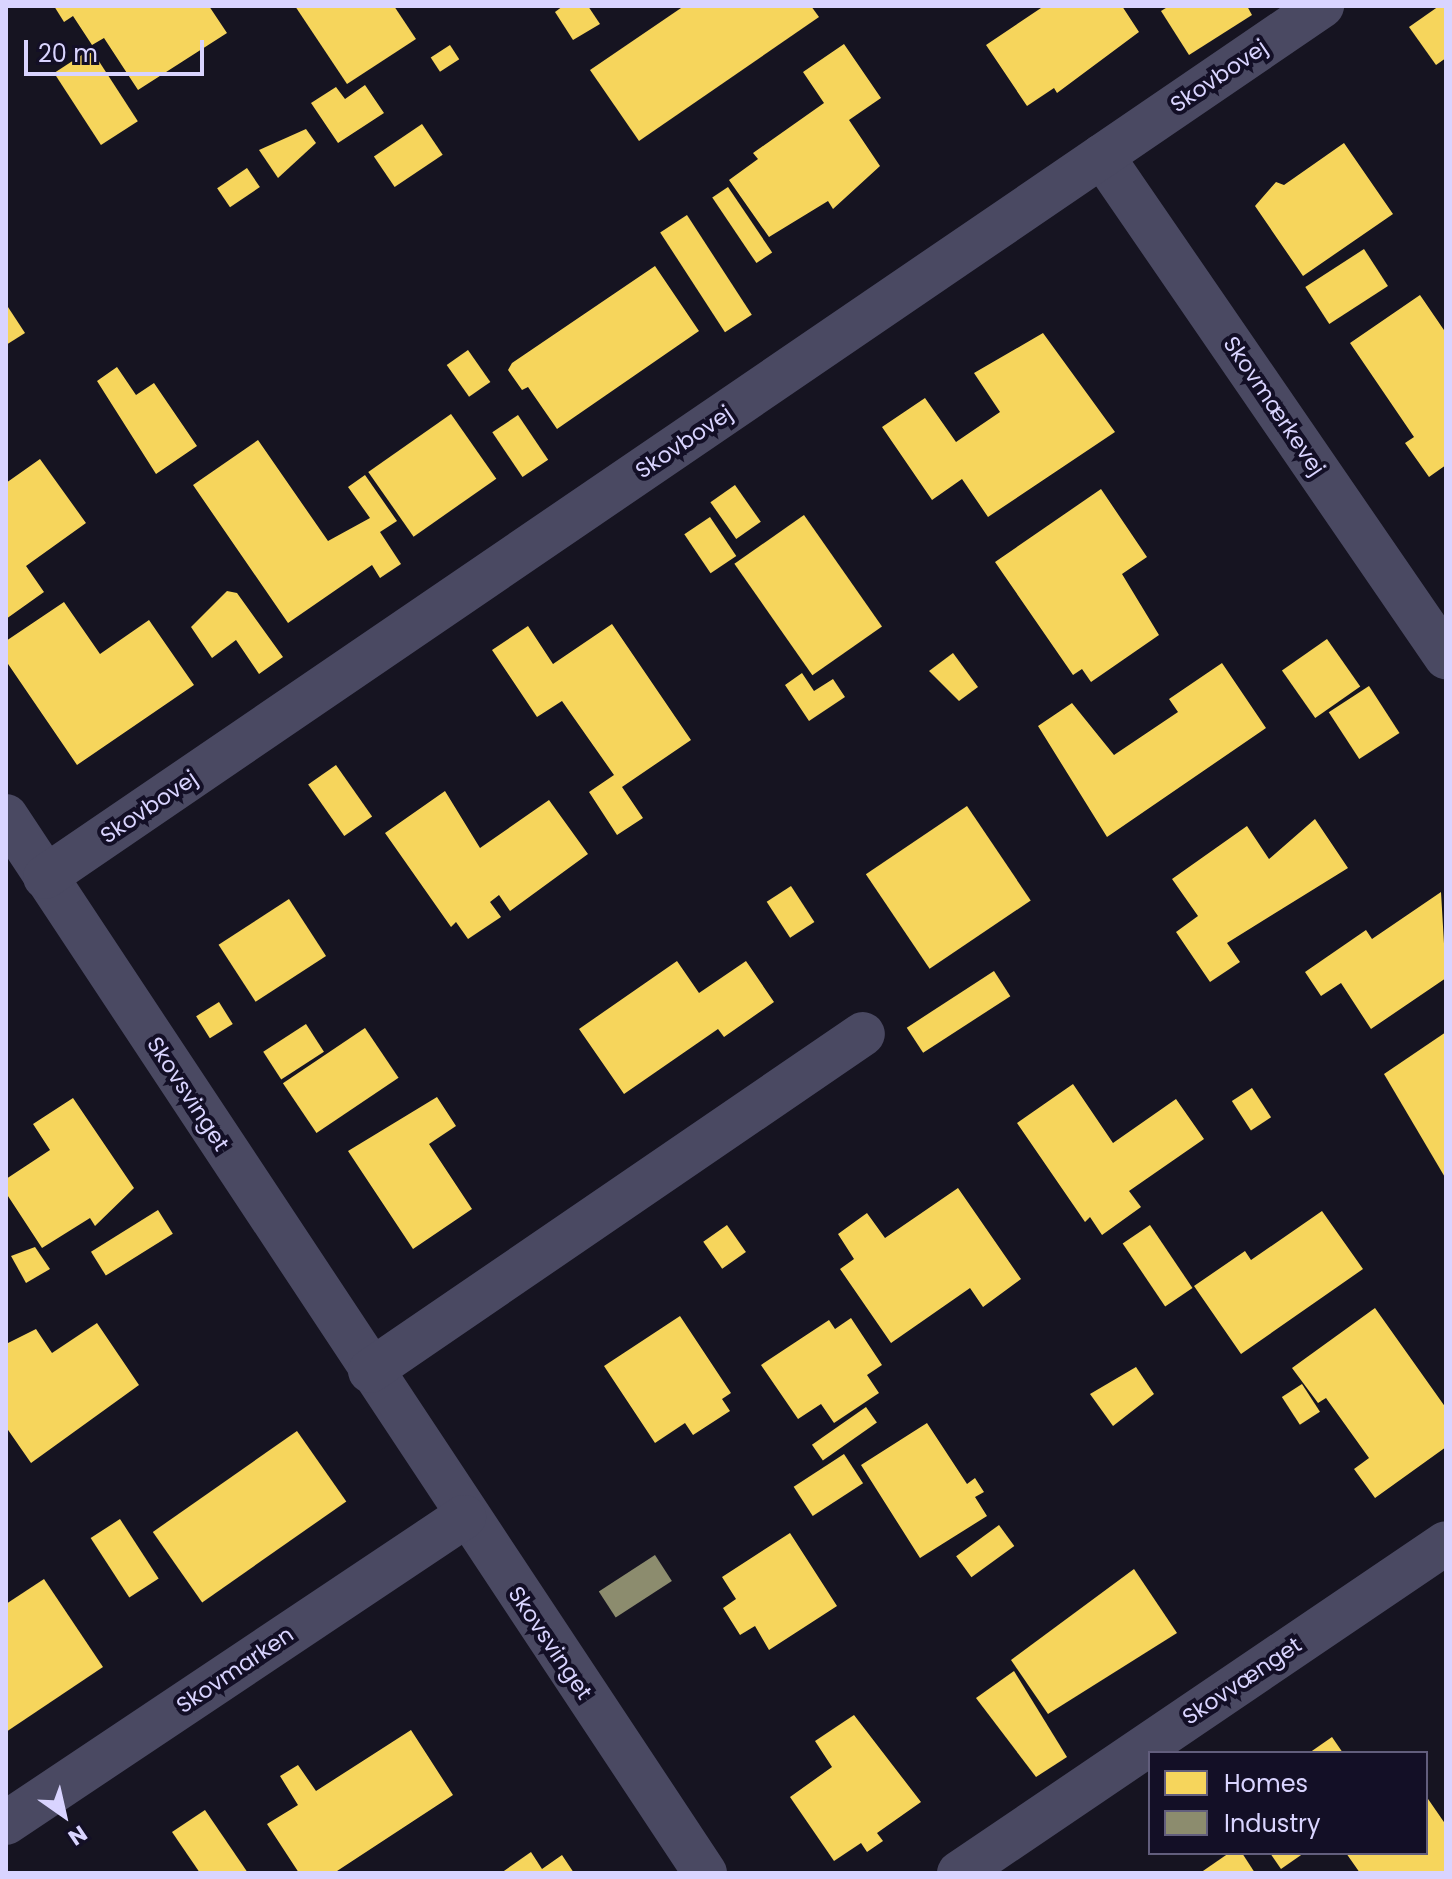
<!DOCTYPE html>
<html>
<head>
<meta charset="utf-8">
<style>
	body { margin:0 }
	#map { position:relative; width:1452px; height:1879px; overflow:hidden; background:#161421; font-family:Poppins,sans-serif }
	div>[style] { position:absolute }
	.homes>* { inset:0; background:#f6d55c; transform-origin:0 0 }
	.industry>* { inset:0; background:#8c8c6e; transform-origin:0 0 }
	.street>* { height:44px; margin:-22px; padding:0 22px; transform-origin:22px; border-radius:22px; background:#4a4962 }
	span { translate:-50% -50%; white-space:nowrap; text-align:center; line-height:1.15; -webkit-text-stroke:8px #130f26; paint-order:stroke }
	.street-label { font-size:22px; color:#d9d4ff }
	.frame { position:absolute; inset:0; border:8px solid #d9d4ff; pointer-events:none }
	.legend { position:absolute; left:1148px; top:1751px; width:280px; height:104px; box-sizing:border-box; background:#130f26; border:2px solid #625e7d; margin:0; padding:10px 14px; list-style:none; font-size:24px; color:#d9d4ff }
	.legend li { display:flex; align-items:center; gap:16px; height:40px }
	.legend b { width:40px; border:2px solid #625e7d }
	.north { position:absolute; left:24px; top:1775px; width:80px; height:80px; -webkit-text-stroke:6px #130f26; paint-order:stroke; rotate:146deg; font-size:22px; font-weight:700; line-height:32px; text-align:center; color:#d9d4ff }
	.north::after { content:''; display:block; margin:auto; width:28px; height:36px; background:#d9d4ff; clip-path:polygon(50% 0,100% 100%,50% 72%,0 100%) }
	.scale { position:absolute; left:24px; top:40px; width:180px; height:36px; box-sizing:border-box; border:4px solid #d9d4ff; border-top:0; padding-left:10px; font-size:24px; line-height:28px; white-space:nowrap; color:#d9d4ff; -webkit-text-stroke:6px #130f26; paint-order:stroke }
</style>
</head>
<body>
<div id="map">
	<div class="homes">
		<i style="clip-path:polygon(54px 6px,209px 6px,227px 33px,138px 90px,104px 38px,92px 45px,73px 16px,64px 22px)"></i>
		<i style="clip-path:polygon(295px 6px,394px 6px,416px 39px,347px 84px)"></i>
		<i style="clip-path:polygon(563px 6px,588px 6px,600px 24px,573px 40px,555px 12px)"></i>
		<i style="clip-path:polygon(684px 6px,811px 6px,819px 17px,639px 141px,590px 70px)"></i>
		<i style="clip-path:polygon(1044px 6px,1122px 6px,1139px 32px,1057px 93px,1054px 88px,1027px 106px,986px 45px)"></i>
		<i style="clip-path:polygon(1169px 6px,1247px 6px,1252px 15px,1189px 55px,1161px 11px)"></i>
		<i style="clip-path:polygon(1439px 6px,1446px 6px,1446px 58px,1436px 65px,1409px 27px)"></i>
		<i style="clip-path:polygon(844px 44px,881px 98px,849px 120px,880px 166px,833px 209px,828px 201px,769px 237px,729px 180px,758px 159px,753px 153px,824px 103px,803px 72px)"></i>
		<i style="left:450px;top:45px;width:17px;height:23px;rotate:57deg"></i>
		<i style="left:91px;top:49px;width:86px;height:44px;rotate:57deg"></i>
		<i style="clip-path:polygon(365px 85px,384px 113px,338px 143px,311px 103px,336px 87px,345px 99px)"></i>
		<i style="left:422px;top:124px;width:37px;height:58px;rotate:56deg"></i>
		<i style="clip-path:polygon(306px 129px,316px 143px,278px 178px,259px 150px)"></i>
		<i style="clip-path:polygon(1344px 143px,1393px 214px,1303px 276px,1255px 206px,1276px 182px,1284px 185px)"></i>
		<i style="left:247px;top:168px;width:23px;height:36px;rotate:56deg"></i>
		<i style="left:728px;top:187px;width:79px;height:19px;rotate:56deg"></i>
		<i style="left:687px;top:215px;width:119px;height:32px;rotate:57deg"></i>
		<i style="left:1364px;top:249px;width:44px;height:70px;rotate:57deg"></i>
		<i style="clip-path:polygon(655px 266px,699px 331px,557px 429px,528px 387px,522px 390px,508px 370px,512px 363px)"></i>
		<i style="clip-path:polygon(1420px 295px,1446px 333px,1446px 465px,1429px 477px,1405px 443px,1414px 437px,1350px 343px)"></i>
		<i style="clip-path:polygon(6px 304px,25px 333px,6px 345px)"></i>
		<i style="clip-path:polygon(1043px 333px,1115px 432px,988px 517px,962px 479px,932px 500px,882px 427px,925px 398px,956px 442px,1000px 412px,974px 373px)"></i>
		<i style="left:468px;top:350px;width:39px;height:26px;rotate:55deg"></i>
		<i style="clip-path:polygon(117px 367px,136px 395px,154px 383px,197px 446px,156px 474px,97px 381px)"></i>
		<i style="left:451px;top:414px;width:79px;height:101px;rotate:55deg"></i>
		<i style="left:518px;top:415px;width:54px;height:31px;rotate:56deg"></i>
		<i style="clip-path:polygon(258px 440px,328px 541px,370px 518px,348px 487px,365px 475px,397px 521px,380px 532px,401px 564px,380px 578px,372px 565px,288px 623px,193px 485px)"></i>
		<i style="clip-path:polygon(40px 459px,86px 523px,26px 566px,44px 592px,6px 619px,6px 483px)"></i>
		<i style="left:735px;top:485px;width:45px;height:30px;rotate:55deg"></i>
		<i style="clip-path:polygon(1101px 489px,1147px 557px,1122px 574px,1159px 635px,1091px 682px,1082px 669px,1073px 675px,995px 562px)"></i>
		<i style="left:804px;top:515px;width:136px;height:85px;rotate:55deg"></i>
		<i style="left:710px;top:517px;width:47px;height:31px;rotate:56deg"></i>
		<i style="clip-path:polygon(227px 591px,237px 593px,283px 657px,259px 674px,236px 640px,212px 658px,191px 627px)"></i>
		<i style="clip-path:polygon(64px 602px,100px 654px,149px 620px,194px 685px,77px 765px,6px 661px,6px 641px)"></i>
		<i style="clip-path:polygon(612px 624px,691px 740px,622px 787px,643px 818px,617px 835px,589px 792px,614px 775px,562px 701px,537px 717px,492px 650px,528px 626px,553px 664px)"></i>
		<i style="left:1327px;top:639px;width:58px;height:55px;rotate:55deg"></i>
		<i style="clip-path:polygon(953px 653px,978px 687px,959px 701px,929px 671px)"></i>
		<i style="clip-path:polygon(1222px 663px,1266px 728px,1107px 837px,1038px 726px,1072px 703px,1114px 755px,1178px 712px,1169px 699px)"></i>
		<i style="clip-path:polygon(802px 673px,814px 691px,833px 679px,845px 697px,809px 721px,785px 685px)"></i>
		<i style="left:1369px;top:686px;width:56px;height:48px;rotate:57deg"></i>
		<i style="left:336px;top:765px;width:63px;height:34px;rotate:55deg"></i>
		<i style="clip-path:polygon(445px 791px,480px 848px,549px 800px,588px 854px,510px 911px,499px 895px,490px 902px,501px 917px,468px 939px,456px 922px,451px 927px,385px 833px)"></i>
		<i style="left:967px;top:806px;width:114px;height:122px;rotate:56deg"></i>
		<i style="clip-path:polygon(1315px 819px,1348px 868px,1227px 943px,1240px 962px,1210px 982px,1176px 932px,1198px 916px,1172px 879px,1247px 826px,1269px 859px)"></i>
		<i style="left:791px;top:886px;width:43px;height:29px;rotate:57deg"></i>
		<i style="clip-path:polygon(1441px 892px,1446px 978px,1371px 1029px,1341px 983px,1321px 996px,1305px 972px,1366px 930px,1372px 939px)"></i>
		<i style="left:289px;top:899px;width:68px;height:84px;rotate:57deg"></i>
		<i style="clip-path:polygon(677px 961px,699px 993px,746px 961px,774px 1002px,724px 1037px,718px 1029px,624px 1094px,579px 1029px)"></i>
		<i style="left:994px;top:971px;width:30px;height:104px;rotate:57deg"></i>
		<i style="left:219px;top:1002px;width:26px;height:27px;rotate:58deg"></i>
		<i style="left:306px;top:1024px;width:33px;height:51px;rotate:57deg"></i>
		<i style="left:365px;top:1028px;width:60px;height:99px;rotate:56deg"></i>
		<i style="clip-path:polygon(1446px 1032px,1446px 1179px,1384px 1074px)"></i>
		<i style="clip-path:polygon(1073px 1084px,1113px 1143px,1176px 1099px,1204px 1139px,1129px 1191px,1141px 1207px,1102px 1235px,1090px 1217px,1085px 1222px,1017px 1123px)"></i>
		<i style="left:1252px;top:1088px;width:35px;height:24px;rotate:57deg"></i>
		<i style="clip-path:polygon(437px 1097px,456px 1126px,429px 1144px,472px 1209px,413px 1249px,348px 1151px)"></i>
		<i style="clip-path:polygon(73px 1098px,134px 1188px,95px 1226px,90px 1218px,42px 1248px,6px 1193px,6px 1179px,50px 1150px,33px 1124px)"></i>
		<i style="clip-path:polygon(958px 1188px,1021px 1279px,983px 1307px,970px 1288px,891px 1343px,840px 1269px,854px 1259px,838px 1234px,867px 1213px,885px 1238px)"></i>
		<i style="left:158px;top:1210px;width:28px;height:79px;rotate:58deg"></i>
		<i style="clip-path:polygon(1322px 1211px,1363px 1269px,1241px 1354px,1194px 1286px,1245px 1251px,1251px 1260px)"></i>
		<i style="left:727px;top:1225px;width:33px;height:29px;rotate:55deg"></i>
		<i style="left:1150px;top:1225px;width:76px;height:33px;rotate:56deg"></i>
		<i style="clip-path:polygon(35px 1247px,50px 1269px,26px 1283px,11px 1256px)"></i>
		<i style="clip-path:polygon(1375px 1308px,1446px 1408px,1446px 1447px,1375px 1498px,1354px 1469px,1369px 1458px,1326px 1398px,1318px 1403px,1292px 1368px)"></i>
		<i style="clip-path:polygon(680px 1316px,731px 1393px,722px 1399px,730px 1411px,693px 1435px,685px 1423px,655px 1443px,604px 1366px)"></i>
		<i style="clip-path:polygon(851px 1318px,882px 1365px,867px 1375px,879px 1393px,834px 1423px,821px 1404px,798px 1419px,761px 1365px,829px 1320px,835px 1329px)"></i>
		<i style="clip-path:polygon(97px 1323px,139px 1385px,31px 1463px,6px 1427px,6px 1344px,36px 1329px,52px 1353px)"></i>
		<i style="clip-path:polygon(1136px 1367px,1154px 1394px,1113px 1426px,1090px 1394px)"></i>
		<i style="left:1302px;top:1384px;width:33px;height:24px;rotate:57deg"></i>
		<i style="left:866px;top:1407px;width:19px;height:66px;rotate:55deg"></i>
		<i style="clip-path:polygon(927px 1423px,967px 1484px,975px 1478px,984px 1492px,975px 1497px,987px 1516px,920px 1558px,861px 1465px)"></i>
		<i style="left:297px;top:1431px;width:86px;height:176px;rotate:55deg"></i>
		<i style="left:844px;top:1454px;width:35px;height:60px;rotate:57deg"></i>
		<i style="left:120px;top:1519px;width:71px;height:35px;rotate:57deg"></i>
		<i style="left:999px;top:1525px;width:26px;height:53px;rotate:54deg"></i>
		<i style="clip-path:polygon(790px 1533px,837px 1606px,769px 1650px,755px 1626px,740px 1635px,723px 1608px,736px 1599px,722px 1577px)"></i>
		<i style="clip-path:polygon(1134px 1569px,1177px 1633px,1048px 1714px,1011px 1660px)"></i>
		<i style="clip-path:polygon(44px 1579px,103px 1667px,6px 1732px,6px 1604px)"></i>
		<i style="clip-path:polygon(1014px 1671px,1067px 1757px,1036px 1777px,976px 1698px)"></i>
		<i style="clip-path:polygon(854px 1715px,921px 1802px,877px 1833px,883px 1841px,867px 1852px,861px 1843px,834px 1861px,790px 1797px,832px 1767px,815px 1741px)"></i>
		<i style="clip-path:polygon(411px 1730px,453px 1795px,334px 1873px,299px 1873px,267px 1824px,298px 1805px,280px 1776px,298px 1765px,316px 1791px)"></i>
		<i style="clip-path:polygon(1332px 1737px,1343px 1753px,1309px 1753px)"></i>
		<i style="clip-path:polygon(1426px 1796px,1446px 1825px,1446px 1873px,1360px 1873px,1346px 1853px,1426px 1853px)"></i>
		<i style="clip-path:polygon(205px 1810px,248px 1873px,200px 1873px,172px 1832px)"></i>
		<i style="clip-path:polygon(531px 1852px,542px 1869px,562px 1855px,574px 1873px,501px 1873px)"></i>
		<i style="clip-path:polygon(1229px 1853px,1242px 1853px,1255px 1873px,1200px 1873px)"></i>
		<i style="clip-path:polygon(1270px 1853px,1304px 1853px,1281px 1869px)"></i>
	</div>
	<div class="industry">
		<i style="left:655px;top:1555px;width:31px;height:67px;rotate:57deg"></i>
	</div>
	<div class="street">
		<i style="left:1102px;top:156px;width:608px;rotate:55.53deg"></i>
		<i style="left:6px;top:816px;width:1267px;rotate:56.52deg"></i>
		<i style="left:45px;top:877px;width:1546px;rotate:-34.3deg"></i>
		<i style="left:370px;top:1371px;width:597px;rotate:-34.36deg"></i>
		<i style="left:6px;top:1823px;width:551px;rotate:-33.75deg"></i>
		<i style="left:959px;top:1873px;width:588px;rotate:-34.12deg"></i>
	</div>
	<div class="street-label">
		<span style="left:1219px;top:76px;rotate:-34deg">Skovbovej</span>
		<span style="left:1274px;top:406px;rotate:56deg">Skovmærkevej</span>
		<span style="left:684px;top:442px;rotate:-34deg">Skovbovej</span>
		<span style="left:149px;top:807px;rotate:-34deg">Skovbovej</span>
		<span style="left:188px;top:1094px;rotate:57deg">Skovsvinget</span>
		<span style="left:550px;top:1643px;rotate:56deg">Skovsvinget</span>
		<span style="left:235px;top:1670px;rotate:-34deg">Skovmarken</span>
		<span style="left:1242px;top:1681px;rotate:-34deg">Skovvænget</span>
	</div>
	<div class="frame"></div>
	<ul class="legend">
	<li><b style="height:22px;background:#f6d55c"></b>Homes</li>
	<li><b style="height:22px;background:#8c8c6e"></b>Industry</li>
	</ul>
	<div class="north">N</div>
	<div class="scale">20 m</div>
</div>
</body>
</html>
